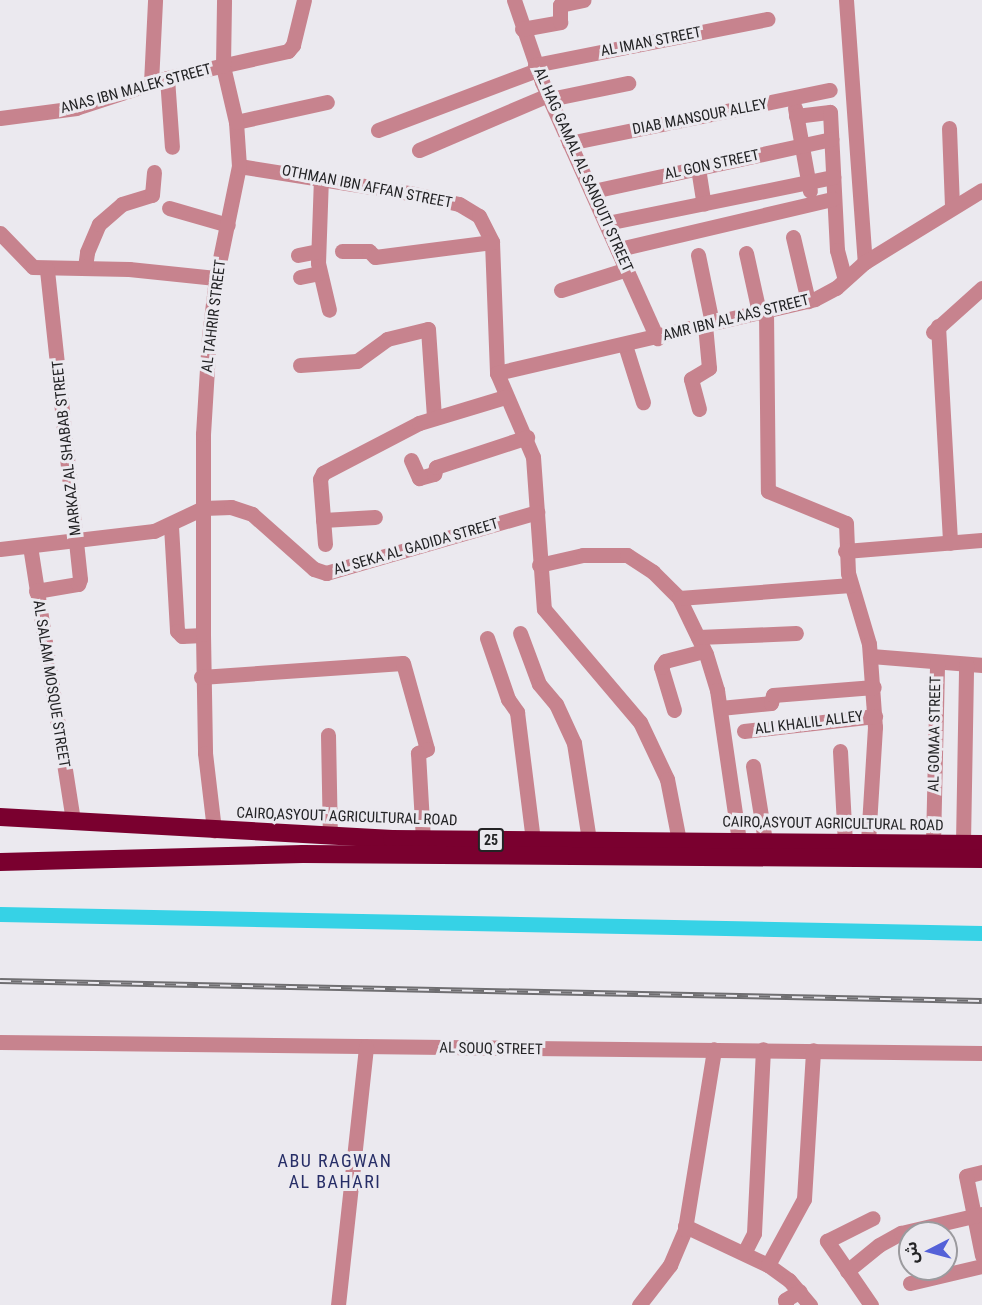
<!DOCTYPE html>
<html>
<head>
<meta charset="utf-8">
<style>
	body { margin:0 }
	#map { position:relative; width:982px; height:1305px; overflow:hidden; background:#ebe9ef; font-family:"Roboto Condensed","Noto Sans Arabic",sans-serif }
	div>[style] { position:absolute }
	.canal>* { height:15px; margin:-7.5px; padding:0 7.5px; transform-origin:7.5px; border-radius:7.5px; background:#36d2e6 }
	.street>* { height:15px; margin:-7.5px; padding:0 7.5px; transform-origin:7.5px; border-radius:7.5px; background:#c7838e }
	.highway>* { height:18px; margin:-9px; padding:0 9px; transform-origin:9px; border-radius:9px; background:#7a002f }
	.rail>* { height:6px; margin-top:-3px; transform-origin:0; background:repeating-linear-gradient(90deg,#ebe9ef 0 11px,#6f6e71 0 22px); box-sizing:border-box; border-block:2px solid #6f6e71 }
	span { translate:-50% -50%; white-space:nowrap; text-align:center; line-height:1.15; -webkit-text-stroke:6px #ebe9ef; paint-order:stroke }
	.shield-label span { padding:2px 4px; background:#ebe9ef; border:2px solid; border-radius:4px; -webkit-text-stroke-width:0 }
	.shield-label { font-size:14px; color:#232325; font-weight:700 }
	.street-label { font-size:15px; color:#232325 }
	.quarter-label { font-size:18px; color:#272e67; letter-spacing:1.5px }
	.north { position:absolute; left:898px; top:1221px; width:60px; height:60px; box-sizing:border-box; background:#ebe9ef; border:2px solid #9b9a9e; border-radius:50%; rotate:264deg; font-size:16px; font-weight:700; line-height:24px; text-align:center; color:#232325 }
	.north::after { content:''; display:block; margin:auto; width:21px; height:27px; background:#5461d8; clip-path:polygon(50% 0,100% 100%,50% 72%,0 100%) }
</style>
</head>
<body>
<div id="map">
	<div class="canal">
		<i style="left:0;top:914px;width:982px;rotate:1.11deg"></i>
	</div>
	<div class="street">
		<i style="left:514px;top:0;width:87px;rotate:71.1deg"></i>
		<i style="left:542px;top:82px;width:281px;rotate:65.8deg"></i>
		<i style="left:846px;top:0;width:263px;rotate:85.9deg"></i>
		<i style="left:522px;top:29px;width:39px;rotate:-10deg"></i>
		<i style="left:560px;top:22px;width:17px;rotate:-90deg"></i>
		<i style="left:560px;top:5px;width:24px;rotate:-12deg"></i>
		<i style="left:535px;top:65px;width:237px;rotate:-11.2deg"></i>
		<i style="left:167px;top:78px;width:69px;rotate:85.9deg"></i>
		<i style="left:151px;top:83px;width:83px;rotate:-87.2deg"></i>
		<i style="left:550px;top:99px;width:80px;rotate:-11.6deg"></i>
		<i style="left:795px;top:108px;width:84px;rotate:79.8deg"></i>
		<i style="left:796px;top:116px;width:34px;rotate:-7deg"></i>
		<i style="left:830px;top:112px;width:138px;rotate:87.1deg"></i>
		<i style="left:837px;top:250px;width:30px;rotate:75deg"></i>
		<i style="left:0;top:118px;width:77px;rotate:-7.5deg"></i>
		<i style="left:76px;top:108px;width:96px;rotate:-18.2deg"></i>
		<i style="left:167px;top:78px;width:124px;rotate:-12.6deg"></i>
		<i style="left:288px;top:51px;width:8px;rotate:-50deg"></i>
		<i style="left:293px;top:45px;width:46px;rotate:-76.3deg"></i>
		<i style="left:236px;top:122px;width:93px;rotate:-12.4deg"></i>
		<i style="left:949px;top:128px;width:79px;rotate:87.8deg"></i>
		<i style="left:378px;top:130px;width:170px;rotate:-20.7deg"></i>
		<i style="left:569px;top:143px;width:266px;rotate:-11.5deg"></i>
		<i style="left:419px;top:150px;width:140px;rotate:-23.1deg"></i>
		<i style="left:239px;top:166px;width:173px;rotate:9deg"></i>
		<i style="left:410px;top:193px;width:50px;rotate:12.7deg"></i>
		<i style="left:459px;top:204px;width:23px;rotate:31deg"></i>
		<i style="left:479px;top:216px;width:29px;rotate:63deg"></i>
		<i style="left:492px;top:242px;width:131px;rotate:87.8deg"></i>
		<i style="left:497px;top:373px;width:91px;rotate:66.8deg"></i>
		<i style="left:533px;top:457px;width:152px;rotate:85.9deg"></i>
		<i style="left:544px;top:609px;width:148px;rotate:49.7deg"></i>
		<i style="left:640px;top:722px;width:63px;rotate:64.7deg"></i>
		<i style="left:667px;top:779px;width:73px;rotate:79deg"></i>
		<i style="left:698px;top:168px;width:36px;rotate:81deg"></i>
		<i style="left:321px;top:177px;width:86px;rotate:92deg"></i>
		<i style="left:318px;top:263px;width:48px;rotate:76.8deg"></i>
		<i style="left:593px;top:191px;width:244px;rotate:-12.3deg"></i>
		<i style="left:169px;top:208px;width:61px;rotate:16.1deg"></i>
		<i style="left:607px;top:223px;width:231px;rotate:-11.5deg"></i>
		<i style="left:0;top:233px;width:47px;rotate:45.9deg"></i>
		<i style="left:33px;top:267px;width:96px;rotate:1.2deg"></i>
		<i style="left:129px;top:269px;width:87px;rotate:5.9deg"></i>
		<i style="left:793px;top:237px;width:66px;rotate:76.8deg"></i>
		<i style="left:619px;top:249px;width:220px;rotate:-13.2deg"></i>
		<i style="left:342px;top:251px;width:27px"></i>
		<i style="left:369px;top:251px;width:8px;rotate:45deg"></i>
		<i style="left:375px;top:257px;width:118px;rotate:-7.3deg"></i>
		<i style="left:746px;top:253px;width:60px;rotate:77.6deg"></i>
		<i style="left:298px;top:255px;width:20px;rotate:-11deg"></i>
		<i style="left:698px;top:255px;width:69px;rotate:78.4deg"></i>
		<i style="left:85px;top:267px;width:15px;rotate:-82deg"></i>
		<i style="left:87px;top:252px;width:30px;rotate:-67deg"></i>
		<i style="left:99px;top:224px;width:30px;rotate:-41deg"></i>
		<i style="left:122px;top:204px;width:31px;rotate:-17deg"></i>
		<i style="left:152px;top:195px;width:23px;rotate:-85deg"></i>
		<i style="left:300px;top:277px;width:19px;rotate:-12deg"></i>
		<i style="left:561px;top:290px;width:69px;rotate:-17.7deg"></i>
		<i style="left:766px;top:311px;width:180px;rotate:89.4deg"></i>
		<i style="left:768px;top:491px;width:84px;rotate:22.3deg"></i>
		<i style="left:846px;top:523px;width:50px;rotate:87.7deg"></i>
		<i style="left:848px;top:573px;width:74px;rotate:73.5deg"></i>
		<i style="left:869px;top:644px;width:83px;rotate:85.9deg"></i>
		<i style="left:875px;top:727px;width:115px;rotate:93.5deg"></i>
		<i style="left:938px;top:326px;width:217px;rotate:86.8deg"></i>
		<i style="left:933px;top:332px;width:66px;rotate:-41.9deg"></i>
		<i style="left:625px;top:345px;width:60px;rotate:72.5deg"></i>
		<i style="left:300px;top:365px;width:57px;rotate:-4deg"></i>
		<i style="left:357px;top:361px;width:37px;rotate:-36deg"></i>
		<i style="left:387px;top:339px;width:42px;rotate:-13.7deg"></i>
		<i style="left:428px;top:329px;width:87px;rotate:86.1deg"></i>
		<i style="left:497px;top:373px;width:326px;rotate:-13.1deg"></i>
		<i style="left:815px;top:299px;width:24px;rotate:-28deg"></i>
		<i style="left:836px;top:288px;width:39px;rotate:-42deg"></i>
		<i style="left:865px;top:262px;width:137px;rotate:-31.6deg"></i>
		<i style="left:699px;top:409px;width:31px;rotate:-105deg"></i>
		<i style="left:691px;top:379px;width:21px;rotate:-31deg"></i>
		<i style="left:709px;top:368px;width:43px;rotate:-95.3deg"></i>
		<i style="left:411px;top:460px;width:20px;rotate:66deg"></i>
		<i style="left:419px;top:478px;width:16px;rotate:-15deg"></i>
		<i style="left:434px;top:474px;width:7px;rotate:-74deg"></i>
		<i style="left:436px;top:467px;width:96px;rotate:-18.2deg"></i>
		<i style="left:323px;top:520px;width:52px;rotate:-3.3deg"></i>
		<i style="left:171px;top:526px;width:105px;rotate:86.7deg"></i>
		<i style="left:177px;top:631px;width:7px;rotate:45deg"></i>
		<i style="left:182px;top:636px;width:21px;rotate:-3deg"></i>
		<i style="left:203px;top:635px;width:118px;rotate:89deg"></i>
		<i style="left:205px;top:753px;width:78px;rotate:83.3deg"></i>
		<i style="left:325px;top:544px;width:65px;rotate:-94.4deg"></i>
		<i style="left:320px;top:479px;width:7px;rotate:-63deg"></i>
		<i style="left:323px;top:473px;width:108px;rotate:-27.5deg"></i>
		<i style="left:419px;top:423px;width:90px;rotate:-16.8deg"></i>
		<i style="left:30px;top:546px;width:279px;rotate:81.1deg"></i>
		<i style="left:0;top:549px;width:155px;rotate:-6.7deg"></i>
		<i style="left:154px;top:531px;width:54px;rotate:-25.1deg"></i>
		<i style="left:203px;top:508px;width:28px;rotate:-2deg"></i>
		<i style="left:231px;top:507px;width:22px;rotate:18deg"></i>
		<i style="left:252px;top:514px;width:83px;rotate:41.6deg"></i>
		<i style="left:314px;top:569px;width:13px;rotate:18deg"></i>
		<i style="left:326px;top:573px;width:220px;rotate:-16.1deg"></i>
		<i style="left:845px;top:551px;width:137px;rotate:-4.6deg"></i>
		<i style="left:539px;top:565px;width:45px;rotate:-12.8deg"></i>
		<i style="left:583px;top:555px;width:44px"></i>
		<i style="left:627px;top:555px;width:31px;rotate:33deg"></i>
		<i style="left:653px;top:572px;width:37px;rotate:45deg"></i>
		<i style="left:679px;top:598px;width:62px;rotate:64.3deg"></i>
		<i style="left:706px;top:654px;width:38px;rotate:73deg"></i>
		<i style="left:717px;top:690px;width:153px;rotate:81.7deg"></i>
		<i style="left:36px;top:591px;width:43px;rotate:-9.5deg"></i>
		<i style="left:78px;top:584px;width:5px;rotate:-68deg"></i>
		<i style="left:80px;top:579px;width:312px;rotate:-96.1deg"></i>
		<i style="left:679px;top:598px;width:172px;rotate:-4.3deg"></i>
		<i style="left:520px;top:633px;width:54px;rotate:69.6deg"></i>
		<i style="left:539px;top:684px;width:26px;rotate:50deg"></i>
		<i style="left:556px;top:704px;width:43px;rotate:65.2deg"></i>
		<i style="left:574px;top:743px;width:98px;rotate:81.2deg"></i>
		<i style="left:203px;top:634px;width:200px;rotate:-90deg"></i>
		<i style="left:203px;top:434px;width:97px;rotate:-86.5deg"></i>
		<i style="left:209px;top:337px;width:59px;rotate:-83.2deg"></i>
		<i style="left:216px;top:278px;width:114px;rotate:-78.4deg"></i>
		<i style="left:239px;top:166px;width:44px;rotate:-93.9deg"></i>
		<i style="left:236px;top:122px;width:57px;rotate:-103.1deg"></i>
		<i style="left:223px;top:66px;width:66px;rotate:-89.1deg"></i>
		<i style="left:698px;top:637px;width:98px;rotate:-2.3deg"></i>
		<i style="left:487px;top:638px;width:65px;rotate:71deg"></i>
		<i style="left:508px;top:699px;width:16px;rotate:55deg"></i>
		<i style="left:517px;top:712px;width:129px;rotate:82.9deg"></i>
		<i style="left:871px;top:656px;width:111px;rotate:4.6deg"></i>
		<i style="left:201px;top:677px;width:202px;rotate:-4deg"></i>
		<i style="left:403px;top:663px;width:89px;rotate:74.4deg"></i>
		<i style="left:427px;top:749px;width:10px;rotate:156deg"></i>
		<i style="left:418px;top:753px;width:86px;rotate:86.7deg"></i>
		<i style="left:720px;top:708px;width:51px;rotate:-5.6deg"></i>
		<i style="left:771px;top:703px;width:8px;rotate:-76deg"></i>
		<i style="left:773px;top:695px;width:101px;rotate:-4.5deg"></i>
		<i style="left:674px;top:710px;width:45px;rotate:-106.8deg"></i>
		<i style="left:661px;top:667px;width:7px;rotate:-56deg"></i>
		<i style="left:665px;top:661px;width:40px;rotate:-14.4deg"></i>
		<i style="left:744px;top:731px;width:132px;rotate:-6.5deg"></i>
		<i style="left:328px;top:735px;width:101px;rotate:88.9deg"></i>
		<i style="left:840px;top:751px;width:91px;rotate:86.9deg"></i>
		<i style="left:753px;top:766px;width:76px;rotate:80.9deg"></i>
		<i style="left:933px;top:843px;width:181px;rotate:-88.7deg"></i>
		<i style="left:963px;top:843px;width:179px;rotate:-89deg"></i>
		<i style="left:0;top:1042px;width:982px;rotate:0.64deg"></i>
		<i style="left:982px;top:1172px;width:16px;rotate:166deg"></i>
		<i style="left:966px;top:1176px;width:81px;rotate:78.6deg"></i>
		<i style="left:685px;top:1226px;width:92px;rotate:25.2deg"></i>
		<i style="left:768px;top:1265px;width:26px;rotate:36deg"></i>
		<i style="left:789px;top:1280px;width:33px;rotate:50deg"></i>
		<i style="left:744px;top:1253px;width:22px;rotate:-63deg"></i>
		<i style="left:754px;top:1233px;width:184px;rotate:-87.2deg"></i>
		<i style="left:768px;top:1265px;width:75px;rotate:-61.4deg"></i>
		<i style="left:804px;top:1199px;width:149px;rotate:-86.5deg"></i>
		<i style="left:847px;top:1271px;width:41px;rotate:-39.1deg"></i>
		<i style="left:879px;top:1245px;width:25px;rotate:-29deg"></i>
		<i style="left:901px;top:1233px;width:83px;rotate:-13.2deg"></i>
		<i style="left:910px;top:1283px;width:74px;rotate:-13.3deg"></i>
		<i style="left:338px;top:1305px;width:260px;rotate:-83.8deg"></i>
		<i style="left:639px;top:1305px;width:51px;rotate:-52.2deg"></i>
		<i style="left:670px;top:1265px;width:39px;rotate:-67deg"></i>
		<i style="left:685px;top:1229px;width:182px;rotate:-80.8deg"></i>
		<i style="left:786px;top:1305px;width:5px;rotate:-101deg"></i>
		<i style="left:785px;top:1300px;width:17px;rotate:-31deg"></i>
		<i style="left:871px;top:1305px;width:78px;rotate:-124.5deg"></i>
		<i style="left:827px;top:1241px;width:51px;rotate:-26.6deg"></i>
	</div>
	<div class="highway">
		<i style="left:0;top:817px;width:393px;rotate:3.2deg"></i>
		<i style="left:392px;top:839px;width:590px;rotate:0.49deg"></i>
		<i style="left:0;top:862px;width:303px;rotate:-1.5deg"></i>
		<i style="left:303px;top:854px;width:679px;rotate:0.42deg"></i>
	</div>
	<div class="rail">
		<i style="left:0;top:981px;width:982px;rotate:1.17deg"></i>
	</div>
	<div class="shield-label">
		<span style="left:491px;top:840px">25</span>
	</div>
	<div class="street-label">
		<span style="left:651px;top:42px;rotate:-11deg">AL IMAN STREET</span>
		<span style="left:136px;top:89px;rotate:-15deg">ANAS IBN MALEK STREET</span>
		<span style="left:700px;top:117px;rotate:-11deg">DIAB MANSOUR ALLEY</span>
		<span style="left:712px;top:165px;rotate:-12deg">AL GON STREET</span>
		<span style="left:583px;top:170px;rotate:66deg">AL HAG GAMAL AL SANOUTI STREET</span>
		<span style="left:367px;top:187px;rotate:11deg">OTHMAN IBN AFFAN STREET</span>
		<span style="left:214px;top:316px;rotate:-83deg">AL TAHRIR STREET</span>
		<span style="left:736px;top:318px;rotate:-14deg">AMR IBN AL AAS STREET</span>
		<span style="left:67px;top:448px;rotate:-96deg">MARKAZ AL SHABAB STREET</span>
		<span style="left:416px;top:547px;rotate:-16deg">AL SEKA AL GADIDA STREET</span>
		<span style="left:51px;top:684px;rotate:81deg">AL SALAM MOSQUE STREET</span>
		<span style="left:809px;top:723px;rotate:-7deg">ALI KHALIL ALLEY</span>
		<span style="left:935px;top:734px;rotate:-89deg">AL GOMAA STREET</span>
		<span style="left:347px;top:817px;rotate:2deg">CAIRO,ASYOUT AGRICULTURAL ROAD</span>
		<span style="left:833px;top:824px;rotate:1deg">CAIRO,ASYOUT AGRICULTURAL ROAD</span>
		<span style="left:491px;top:1049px;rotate:1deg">AL SOUQ STREET</span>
	</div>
	<div class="quarter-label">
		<span style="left:335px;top:1172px">ABU RAGWAN<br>AL BAHARI</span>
	</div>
	<div class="north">ش</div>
</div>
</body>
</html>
